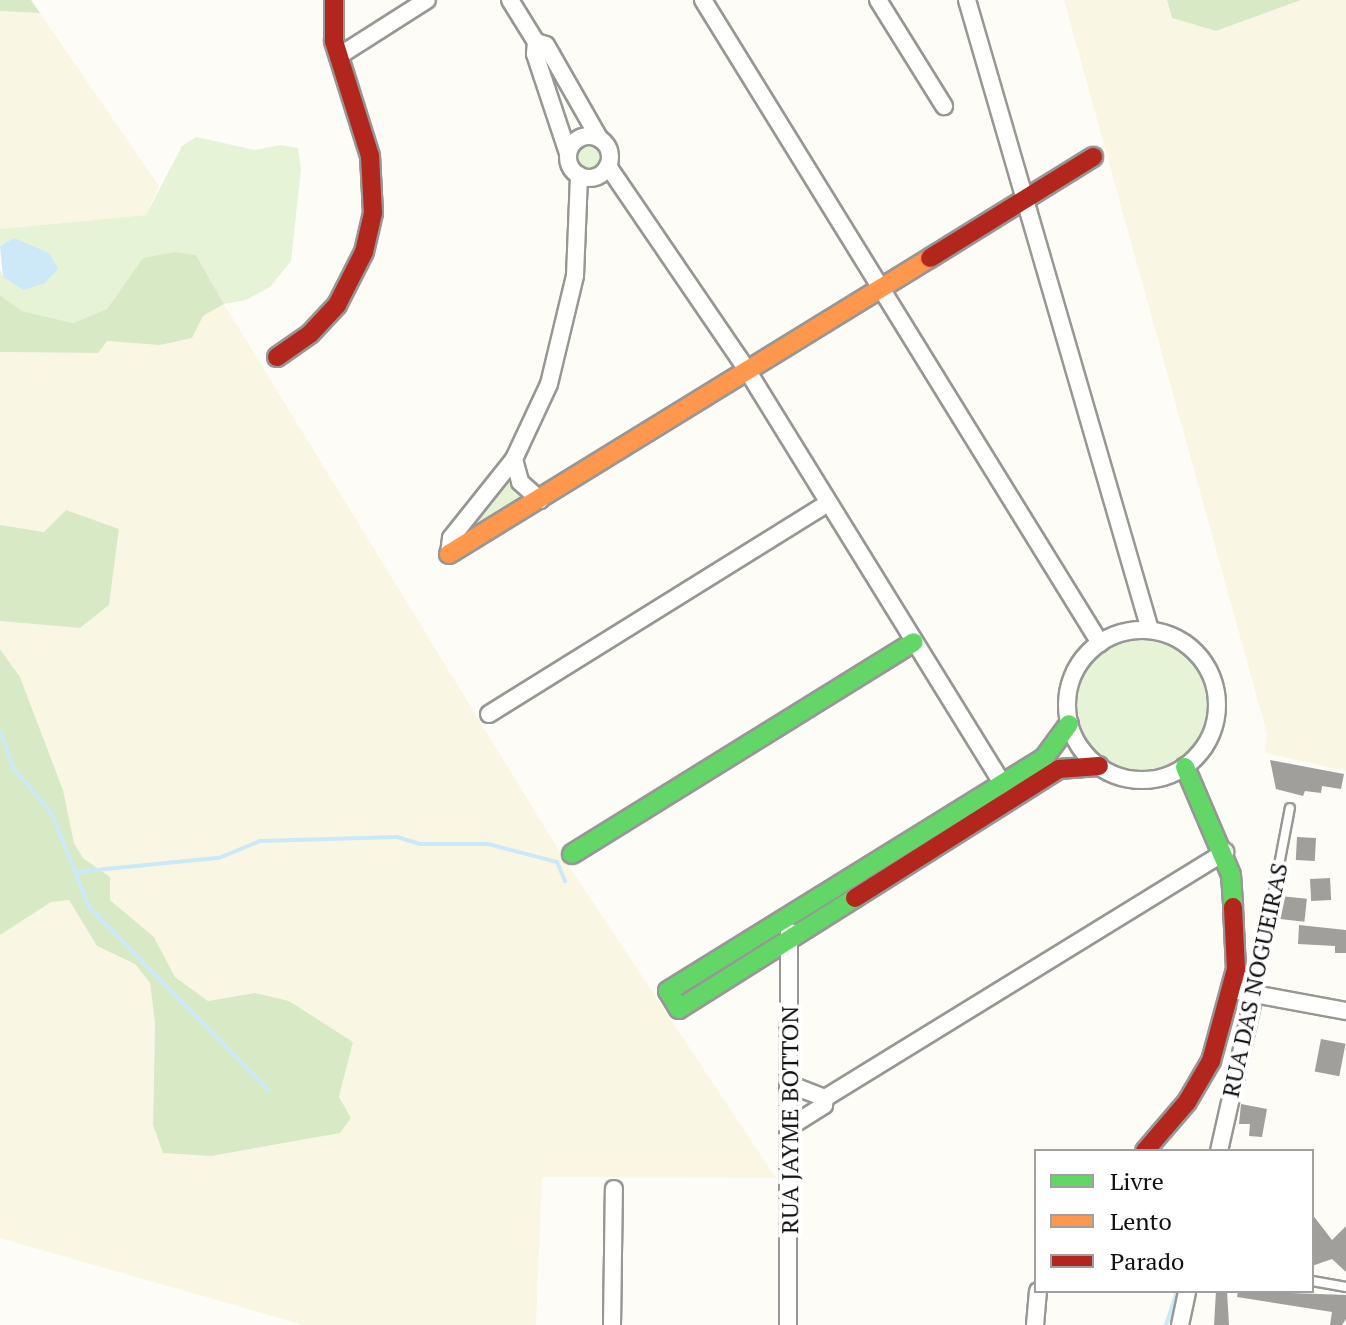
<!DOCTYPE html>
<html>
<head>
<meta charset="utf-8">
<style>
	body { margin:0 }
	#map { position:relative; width:1346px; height:1325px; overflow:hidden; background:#fdfcf7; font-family:"PT Serif",serif }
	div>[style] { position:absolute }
	.farmland>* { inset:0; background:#f9f7e4 }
	.green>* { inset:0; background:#e7f3d7 }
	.round { border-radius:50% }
	.forest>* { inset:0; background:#d8eac5 }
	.water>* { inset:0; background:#cde8f7 }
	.stream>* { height:4px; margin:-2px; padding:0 2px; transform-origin:2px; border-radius:2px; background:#cde8f7 }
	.building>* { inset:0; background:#a19f9c; transform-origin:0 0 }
	.roads { filter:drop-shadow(2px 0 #979795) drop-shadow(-2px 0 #979795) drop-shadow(0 2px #979795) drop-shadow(0 -2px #979795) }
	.lane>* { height:8px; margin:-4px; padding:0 4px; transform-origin:4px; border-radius:4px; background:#fffffe }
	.street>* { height:16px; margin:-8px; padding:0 8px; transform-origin:8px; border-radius:8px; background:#fffffe }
	.street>.ring { margin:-8px; padding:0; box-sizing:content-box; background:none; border:16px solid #fffffe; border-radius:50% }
	.fast>* { height:18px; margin:-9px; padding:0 9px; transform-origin:9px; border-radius:9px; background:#63d668 }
	.slow>* { height:18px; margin:-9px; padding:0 9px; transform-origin:9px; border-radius:9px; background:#ff974d }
	.jam>* { height:18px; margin:-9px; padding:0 9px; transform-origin:9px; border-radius:9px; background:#b3261e }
	span { translate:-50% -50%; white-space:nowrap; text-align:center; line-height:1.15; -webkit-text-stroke:8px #fff; paint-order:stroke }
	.street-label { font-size:24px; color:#111 }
	.legend { position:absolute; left:1034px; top:1149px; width:280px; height:144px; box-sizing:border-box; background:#fff; border:2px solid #a0a0a0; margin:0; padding:10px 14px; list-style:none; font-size:24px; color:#111 }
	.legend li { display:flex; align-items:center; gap:16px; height:40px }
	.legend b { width:40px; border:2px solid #a0a0a0 }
</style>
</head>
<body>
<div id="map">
	<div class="farmland">
		<i style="clip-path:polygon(1064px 0,1167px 0,1172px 18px,1216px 31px,1301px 0,1346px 0,1346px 771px,1265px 753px,1267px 734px)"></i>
		<i style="clip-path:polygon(0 11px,40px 13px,159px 186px,146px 215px,0 229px)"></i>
		<i style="clip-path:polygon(224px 304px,563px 857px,776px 1178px,542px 1177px,536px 1325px,304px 1325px,0 1238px,0 935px,51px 901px,69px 900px,97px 946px,135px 964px,150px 983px,155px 1023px,153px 1125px,274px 1143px,340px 1133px,339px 1097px,353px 1042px,255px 993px,208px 1001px,175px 977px,154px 937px,110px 900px,110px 877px,83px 858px,74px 843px,63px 790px,20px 677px,0 649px,0 621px,80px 628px,109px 605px,119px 529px,44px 532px,0 525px,0 352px,97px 353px,107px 341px,192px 337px,203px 316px)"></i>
	</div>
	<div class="green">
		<i style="clip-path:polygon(196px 137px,255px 150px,280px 145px,298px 148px,301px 169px,291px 261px,270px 287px,246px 300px,224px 304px,196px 255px,144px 258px,107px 309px,73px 323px,22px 311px,0 295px,0 270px,3px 277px,14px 238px,0 246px,0 229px,146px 215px,182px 146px)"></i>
		<i class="round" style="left:576px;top:144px;width:26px;height:26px"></i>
		<i style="clip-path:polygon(505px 482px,513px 483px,520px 492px,518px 501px,469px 530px)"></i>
		<i class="round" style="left:1076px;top:639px;width:132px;height:132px"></i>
	</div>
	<div class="forest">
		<i style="clip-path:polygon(0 0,31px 0,40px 13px,0 11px)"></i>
		<i style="clip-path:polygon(1167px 0,1301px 0,1216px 31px,1172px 18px)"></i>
		<i style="clip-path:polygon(175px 252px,196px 255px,224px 304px,203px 316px,192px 338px,160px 345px,107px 341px,98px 353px,0 352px,0 295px,22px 311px,73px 323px,107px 309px,143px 258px)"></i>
		<i style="clip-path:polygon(66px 510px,119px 529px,109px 605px,80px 628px,0 621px,0 525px,44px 532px)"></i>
		<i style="clip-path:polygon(0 649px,20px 677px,63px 790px,74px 843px,83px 858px,110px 877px,110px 900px,154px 937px,175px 977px,208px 1001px,255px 993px,289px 1001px,353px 1042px,339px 1097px,351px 1118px,340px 1133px,211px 1156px,163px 1153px,153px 1125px,155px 1023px,150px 983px,135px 964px,97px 946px,69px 900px,51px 902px,0 935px)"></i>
	</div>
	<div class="water">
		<i style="clip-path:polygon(14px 238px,49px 253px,58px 269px,45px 283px,24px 290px,3px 277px,0 246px)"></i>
	</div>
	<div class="stream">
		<i style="left:0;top:731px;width:40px;rotate:69.8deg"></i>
		<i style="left:14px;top:769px;width:59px;rotate:49.8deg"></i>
		<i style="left:52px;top:814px;width:100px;rotate:68.3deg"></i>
		<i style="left:89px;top:907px;width:256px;rotate:45.6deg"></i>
		<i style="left:75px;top:872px;width:145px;rotate:-5.6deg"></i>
		<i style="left:219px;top:858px;width:44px;rotate:-22.5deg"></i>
		<i style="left:260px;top:841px;width:137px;rotate:-1.7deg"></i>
		<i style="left:397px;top:837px;width:24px;rotate:17deg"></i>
		<i style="left:420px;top:844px;width:68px"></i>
		<i style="left:488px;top:844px;width:71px;rotate:14.6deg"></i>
		<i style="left:557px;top:862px;width:21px;rotate:67deg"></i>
		<i style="left:1166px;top:1325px;width:36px;rotate:-72deg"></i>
	</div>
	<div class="building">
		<i style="clip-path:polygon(1270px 760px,1344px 774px,1341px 789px,1322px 786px,1321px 793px,1305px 791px,1303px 796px,1276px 789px)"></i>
		<i style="left:1297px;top:837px;width:19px;height:23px;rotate:3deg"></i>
		<i style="left:1330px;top:878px;width:22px;height:20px;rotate:87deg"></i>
		<i style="left:1280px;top:896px;width:27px;height:23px;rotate:6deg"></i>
		<i style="clip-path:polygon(1299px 925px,1346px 930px,1346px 953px,1335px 953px,1335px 946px,1298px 944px)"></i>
		<i style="left:1321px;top:1039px;width:25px;height:33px;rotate:11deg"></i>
		<i style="clip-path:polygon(1241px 1104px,1267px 1109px,1262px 1137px,1249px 1136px,1250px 1124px,1239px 1124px)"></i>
		<i style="clip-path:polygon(1312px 1214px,1332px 1240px,1346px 1226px,1346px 1272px,1332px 1259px,1312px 1266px)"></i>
		<i style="clip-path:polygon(1216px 1291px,1227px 1291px,1229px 1325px,1214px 1325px)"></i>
		<i style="clip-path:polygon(1238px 1291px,1346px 1295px,1346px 1319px,1342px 1325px,1330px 1325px,1332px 1312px,1237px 1297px)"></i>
	</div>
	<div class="roads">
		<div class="lane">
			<i style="left:1255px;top:991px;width:186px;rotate:-79.2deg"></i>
			<i style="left:1312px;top:1281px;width:35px;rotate:10deg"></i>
		</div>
		<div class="street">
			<i style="left:510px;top:0;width:49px;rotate:58.2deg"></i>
			<i style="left:536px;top:42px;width:12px;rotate:95deg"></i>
			<i style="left:535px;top:54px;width:104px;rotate:71.6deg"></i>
			<i style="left:703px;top:0;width:756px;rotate:58.31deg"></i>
			<i style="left:878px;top:0;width:125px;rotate:58.1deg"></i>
			<i style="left:967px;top:0;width:656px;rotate:73.8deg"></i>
			<i style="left:536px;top:42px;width:10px;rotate:17deg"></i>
			<i style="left:546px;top:45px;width:107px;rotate:60.3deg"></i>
			<i style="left:339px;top:56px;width:104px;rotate:-32.5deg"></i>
			<i class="ring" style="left:568px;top:136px;width:26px;height:26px"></i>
			<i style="left:608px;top:166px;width:247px;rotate:55.7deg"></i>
			<i style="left:747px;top:370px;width:495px;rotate:58.3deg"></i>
			<i style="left:514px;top:459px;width:24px;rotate:75deg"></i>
			<i style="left:520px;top:482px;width:27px;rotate:42deg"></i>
			<i style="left:449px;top:554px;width:16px;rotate:-83deg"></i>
			<i style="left:451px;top:538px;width:101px;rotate:-51.4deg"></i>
			<i style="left:514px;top:459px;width:83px;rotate:-65deg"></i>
			<i style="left:549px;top:384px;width:111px;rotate:-76.5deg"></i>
			<i style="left:575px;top:276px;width:101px;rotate:-87.7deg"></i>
			<i class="ring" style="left:1067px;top:630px;width:134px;height:134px"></i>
			<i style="left:489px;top:714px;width:398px;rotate:-31.9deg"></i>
			<i style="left:1233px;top:990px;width:115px;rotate:10.5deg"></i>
			<i style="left:791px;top:1085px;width:36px;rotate:21deg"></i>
			<i style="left:791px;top:1126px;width:39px;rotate:-32deg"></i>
			<i style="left:824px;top:1105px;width:7px;rotate:-82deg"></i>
			<i style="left:825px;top:1098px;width:470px;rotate:-31.6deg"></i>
			<i style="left:1219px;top:1151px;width:164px;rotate:-77.3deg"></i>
			<i style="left:612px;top:1325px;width:136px;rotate:-89.2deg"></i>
			<i style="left:788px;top:1325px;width:394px;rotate:-89.9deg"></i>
			<i style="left:1035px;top:1325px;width:34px;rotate:-85deg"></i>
			<i style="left:1180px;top:1325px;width:35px;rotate:-78deg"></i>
		</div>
		<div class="fast">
			<i style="left:1185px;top:767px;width:117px;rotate:66.9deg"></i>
			<i style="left:1231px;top:875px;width:32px;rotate:86deg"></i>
			<i style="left:572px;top:854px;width:402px;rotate:-31.8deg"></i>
			<i style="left:855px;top:898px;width:208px;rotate:147.8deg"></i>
			<i style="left:679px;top:1009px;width:21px;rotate:-121deg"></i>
			<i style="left:668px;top:991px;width:442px;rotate:-31.8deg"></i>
			<i style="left:1044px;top:758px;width:42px;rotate:-53.7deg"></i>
		</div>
		<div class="slow">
			<i style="left:449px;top:554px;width:565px;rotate:-31.61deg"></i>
		</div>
		<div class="jam">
			<i style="left:930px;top:258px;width:192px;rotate:-31.8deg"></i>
			<i style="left:277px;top:357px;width:40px;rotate:-34.9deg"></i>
			<i style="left:310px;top:334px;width:40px;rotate:-47deg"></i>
			<i style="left:337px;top:305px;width:59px;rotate:-63deg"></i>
			<i style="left:364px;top:252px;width:40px;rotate:-77deg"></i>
			<i style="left:373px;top:213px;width:57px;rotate:-93deg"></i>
			<i style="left:370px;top:156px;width:121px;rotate:-107.4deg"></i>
			<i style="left:334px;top:41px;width:41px;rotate:-90deg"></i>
			<i style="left:855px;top:898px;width:241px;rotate:-32.3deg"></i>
			<i style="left:1059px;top:769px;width:40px;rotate:-4.3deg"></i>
			<i style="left:1145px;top:1151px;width:65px;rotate:-49.4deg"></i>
			<i style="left:1187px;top:1102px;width:48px;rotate:-59.7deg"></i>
			<i style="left:1211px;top:1061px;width:95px;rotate:-74.8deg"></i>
			<i style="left:1236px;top:969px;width:62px;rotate:-92.8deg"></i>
		</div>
	</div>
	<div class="street-label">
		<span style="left:1255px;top:980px;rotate:-78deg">RUA DAS NOGUEIRAS</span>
		<span style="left:790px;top:1120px;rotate:-90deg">RUA JAYME BOTTON</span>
	</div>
	<ul class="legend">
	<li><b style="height:10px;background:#63d668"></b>Livre</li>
	<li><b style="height:10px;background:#ff974d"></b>Lento</li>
	<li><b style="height:10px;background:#b3261e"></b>Parado</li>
	</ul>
</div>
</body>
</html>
